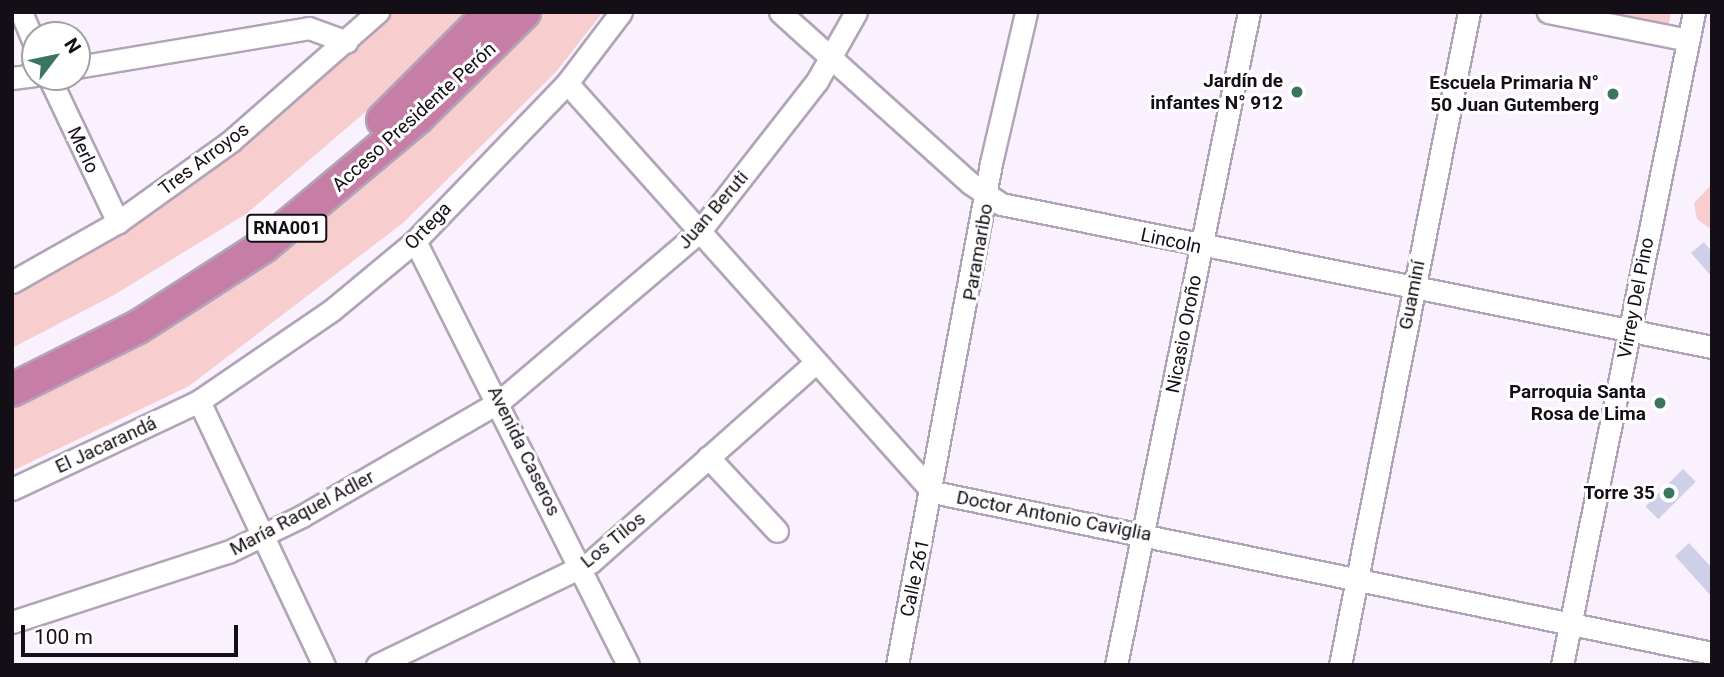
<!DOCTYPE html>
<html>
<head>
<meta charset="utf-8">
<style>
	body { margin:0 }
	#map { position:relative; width:1724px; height:677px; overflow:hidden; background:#faf1fe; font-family:Roboto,sans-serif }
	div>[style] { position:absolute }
	.green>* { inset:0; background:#f7cdce }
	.building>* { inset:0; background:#d0cfe8; transform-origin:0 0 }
	.roads { filter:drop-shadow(2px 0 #b2a4b8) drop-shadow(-2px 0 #b2a4b8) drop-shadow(0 2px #b2a4b8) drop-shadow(0 -2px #b2a4b8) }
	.minor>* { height:21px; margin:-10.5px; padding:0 10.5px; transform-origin:10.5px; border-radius:10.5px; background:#fff }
	.highway>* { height:32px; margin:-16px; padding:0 16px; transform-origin:16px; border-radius:16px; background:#c77ea6 }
	.dots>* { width:19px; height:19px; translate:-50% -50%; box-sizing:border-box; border:4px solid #fff; border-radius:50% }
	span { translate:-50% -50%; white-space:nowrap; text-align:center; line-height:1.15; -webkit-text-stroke:6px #fff; paint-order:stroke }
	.shield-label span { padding:2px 5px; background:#fff; border:2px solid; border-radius:5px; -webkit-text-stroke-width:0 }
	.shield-label { font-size:18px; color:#140e16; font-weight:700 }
	.poi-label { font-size:19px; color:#140e16; font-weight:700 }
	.right { translate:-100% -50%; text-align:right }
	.street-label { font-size:19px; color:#140e16 }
	.frame { position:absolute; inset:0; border:14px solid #140e16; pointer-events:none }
	.north { position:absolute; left:21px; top:21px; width:70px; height:70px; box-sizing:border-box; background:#fff; border:2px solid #a19fa2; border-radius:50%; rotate:58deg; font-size:19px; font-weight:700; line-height:28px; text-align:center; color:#140e16 }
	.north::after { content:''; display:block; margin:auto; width:24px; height:32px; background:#397560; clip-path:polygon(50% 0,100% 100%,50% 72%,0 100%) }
	.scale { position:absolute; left:21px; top:625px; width:217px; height:32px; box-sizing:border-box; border:4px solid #140e16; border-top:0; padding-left:9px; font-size:21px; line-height:24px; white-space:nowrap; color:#140e16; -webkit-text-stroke:5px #fff; paint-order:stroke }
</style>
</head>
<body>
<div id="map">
	<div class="green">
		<i style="clip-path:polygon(394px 12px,465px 12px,418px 67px,246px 214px,114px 295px,12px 348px,12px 291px,116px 237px,238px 149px)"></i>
		<i style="clip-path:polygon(540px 12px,603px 12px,556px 72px,403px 223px,189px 386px,12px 471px,12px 409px,161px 333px,365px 185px,504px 55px)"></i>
		<i style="clip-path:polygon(1593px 12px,1671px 12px,1668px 28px)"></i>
		<i style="clip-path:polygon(1712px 184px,1712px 230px,1697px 219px,1694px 203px)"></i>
	</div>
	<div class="building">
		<i style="clip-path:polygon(1704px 242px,1712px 252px,1712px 277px,1691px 253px)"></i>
		<i style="left:1683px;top:469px;width:18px;height:53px;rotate:45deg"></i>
		<i style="clip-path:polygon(1689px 543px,1712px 568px,1712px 597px,1675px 556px)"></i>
	</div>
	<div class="roads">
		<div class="minor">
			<i style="left:21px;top:12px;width:36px;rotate:67deg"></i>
			<i style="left:780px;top:12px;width:256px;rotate:42deg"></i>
			<i style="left:970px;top:183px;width:37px;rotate:34deg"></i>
			<i style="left:1001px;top:204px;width:725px;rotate:11.37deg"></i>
			<i style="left:1548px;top:12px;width:143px;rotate:11.3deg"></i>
			<i style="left:77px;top:67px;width:235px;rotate:-9.5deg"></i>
			<i style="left:309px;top:28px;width:40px;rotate:20.2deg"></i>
			<i style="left:49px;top:77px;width:161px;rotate:64.6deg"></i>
			<i style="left:12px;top:78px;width:23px;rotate:-7deg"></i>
			<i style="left:567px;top:83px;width:549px;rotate:48.18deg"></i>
			<i style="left:933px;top:492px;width:795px;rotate:11.68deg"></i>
			<i style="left:415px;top:241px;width:474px;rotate:63.3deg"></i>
			<i style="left:12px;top:282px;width:122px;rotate:-29.5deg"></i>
			<i style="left:118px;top:222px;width:139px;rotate:-35.6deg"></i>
			<i style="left:231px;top:141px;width:196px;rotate:-41.3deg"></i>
			<i style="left:199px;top:401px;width:292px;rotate:64.7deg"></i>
			<i style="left:708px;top:457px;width:101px;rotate:47deg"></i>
			<i style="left:12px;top:489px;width:207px;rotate:-25.2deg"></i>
			<i style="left:199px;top:401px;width:161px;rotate:-34.4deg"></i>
			<i style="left:332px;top:310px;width:108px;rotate:-39.7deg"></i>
			<i style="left:415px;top:241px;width:219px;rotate:-46.1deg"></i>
			<i style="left:567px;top:83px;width:89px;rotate:-52.7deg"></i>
			<i style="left:12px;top:622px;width:227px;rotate:-18deg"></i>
			<i style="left:228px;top:552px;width:82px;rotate:-25.9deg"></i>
			<i style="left:302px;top:516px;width:228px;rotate:-30.1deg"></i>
			<i style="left:499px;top:402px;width:262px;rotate:-40.4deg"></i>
			<i style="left:699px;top:232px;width:192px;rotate:-52deg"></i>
			<i style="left:817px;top:81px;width:79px;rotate:-60.5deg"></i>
			<i style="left:377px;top:665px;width:237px;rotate:-25.7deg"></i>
			<i style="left:591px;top:562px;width:298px;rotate:-41.6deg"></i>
			<i style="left:897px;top:665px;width:511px;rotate:-79.39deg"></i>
			<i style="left:991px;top:163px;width:155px;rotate:-76.9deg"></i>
			<i style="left:1116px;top:665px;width:666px;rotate:-78.49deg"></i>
			<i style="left:1340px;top:665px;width:666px;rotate:-78.83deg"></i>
			<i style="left:1562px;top:665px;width:666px;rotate:-78.57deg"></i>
		</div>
		<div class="highway">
			<i style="left:383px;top:120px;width:153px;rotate:-45deg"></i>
			<i style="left:12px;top:390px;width:141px;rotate:-26.6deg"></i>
			<i style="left:138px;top:327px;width:151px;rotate:-32.8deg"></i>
			<i style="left:265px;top:245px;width:198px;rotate:-39.9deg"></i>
			<i style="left:417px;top:118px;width:151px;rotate:-44.7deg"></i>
		</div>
	</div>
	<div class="dots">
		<i style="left:1297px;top:92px;background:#397560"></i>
		<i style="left:1613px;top:94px;background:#397560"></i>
		<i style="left:1660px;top:403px;background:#397560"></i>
		<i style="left:1669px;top:493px;background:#397560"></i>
	</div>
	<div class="shield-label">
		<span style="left:287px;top:228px">RNA001</span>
	</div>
	<div class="poi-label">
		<span class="right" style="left:1283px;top:92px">Jardín de<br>infantes N° 912</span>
		<span class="right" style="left:1599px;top:94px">Escuela Primaria N°<br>50 Juan Gutemberg</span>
		<span class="right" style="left:1646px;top:403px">Parroquia Santa<br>Rosa de Lima</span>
		<span class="right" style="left:1655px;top:493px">Torre 35</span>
	</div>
	<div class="street-label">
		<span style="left:414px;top:117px;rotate:-42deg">Acceso Presidente Perón</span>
		<span style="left:83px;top:150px;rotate:65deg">Merlo</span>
		<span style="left:204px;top:159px;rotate:-37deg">Tres Arroyos</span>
		<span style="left:713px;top:210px;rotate:-49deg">Juan Beruti</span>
		<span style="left:428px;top:226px;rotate:-46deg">Ortega</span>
		<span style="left:1171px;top:241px;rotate:12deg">Lincoln</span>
		<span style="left:978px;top:252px;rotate:-80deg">Paramaribo</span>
		<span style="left:1412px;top:295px;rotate:-79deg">Guaminí</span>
		<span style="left:1636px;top:298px;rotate:-79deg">Virrey Del Pino</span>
		<span style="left:1184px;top:334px;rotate:-79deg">Nicasio Oroño</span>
		<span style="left:106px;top:445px;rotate:-25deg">El Jacarandá</span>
		<span style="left:524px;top:451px;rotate:64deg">Avenida Caseros</span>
		<span style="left:302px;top:513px;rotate:-28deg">María Raquel Adler</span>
		<span style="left:1054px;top:516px;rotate:11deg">Doctor Antonio Caviglia</span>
		<span style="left:613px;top:540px;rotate:-39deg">Los Tilos</span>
		<span style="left:915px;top:578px;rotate:-78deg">Calle 261</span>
	</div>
	<div class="frame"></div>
	<div class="north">N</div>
	<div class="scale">100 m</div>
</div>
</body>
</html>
